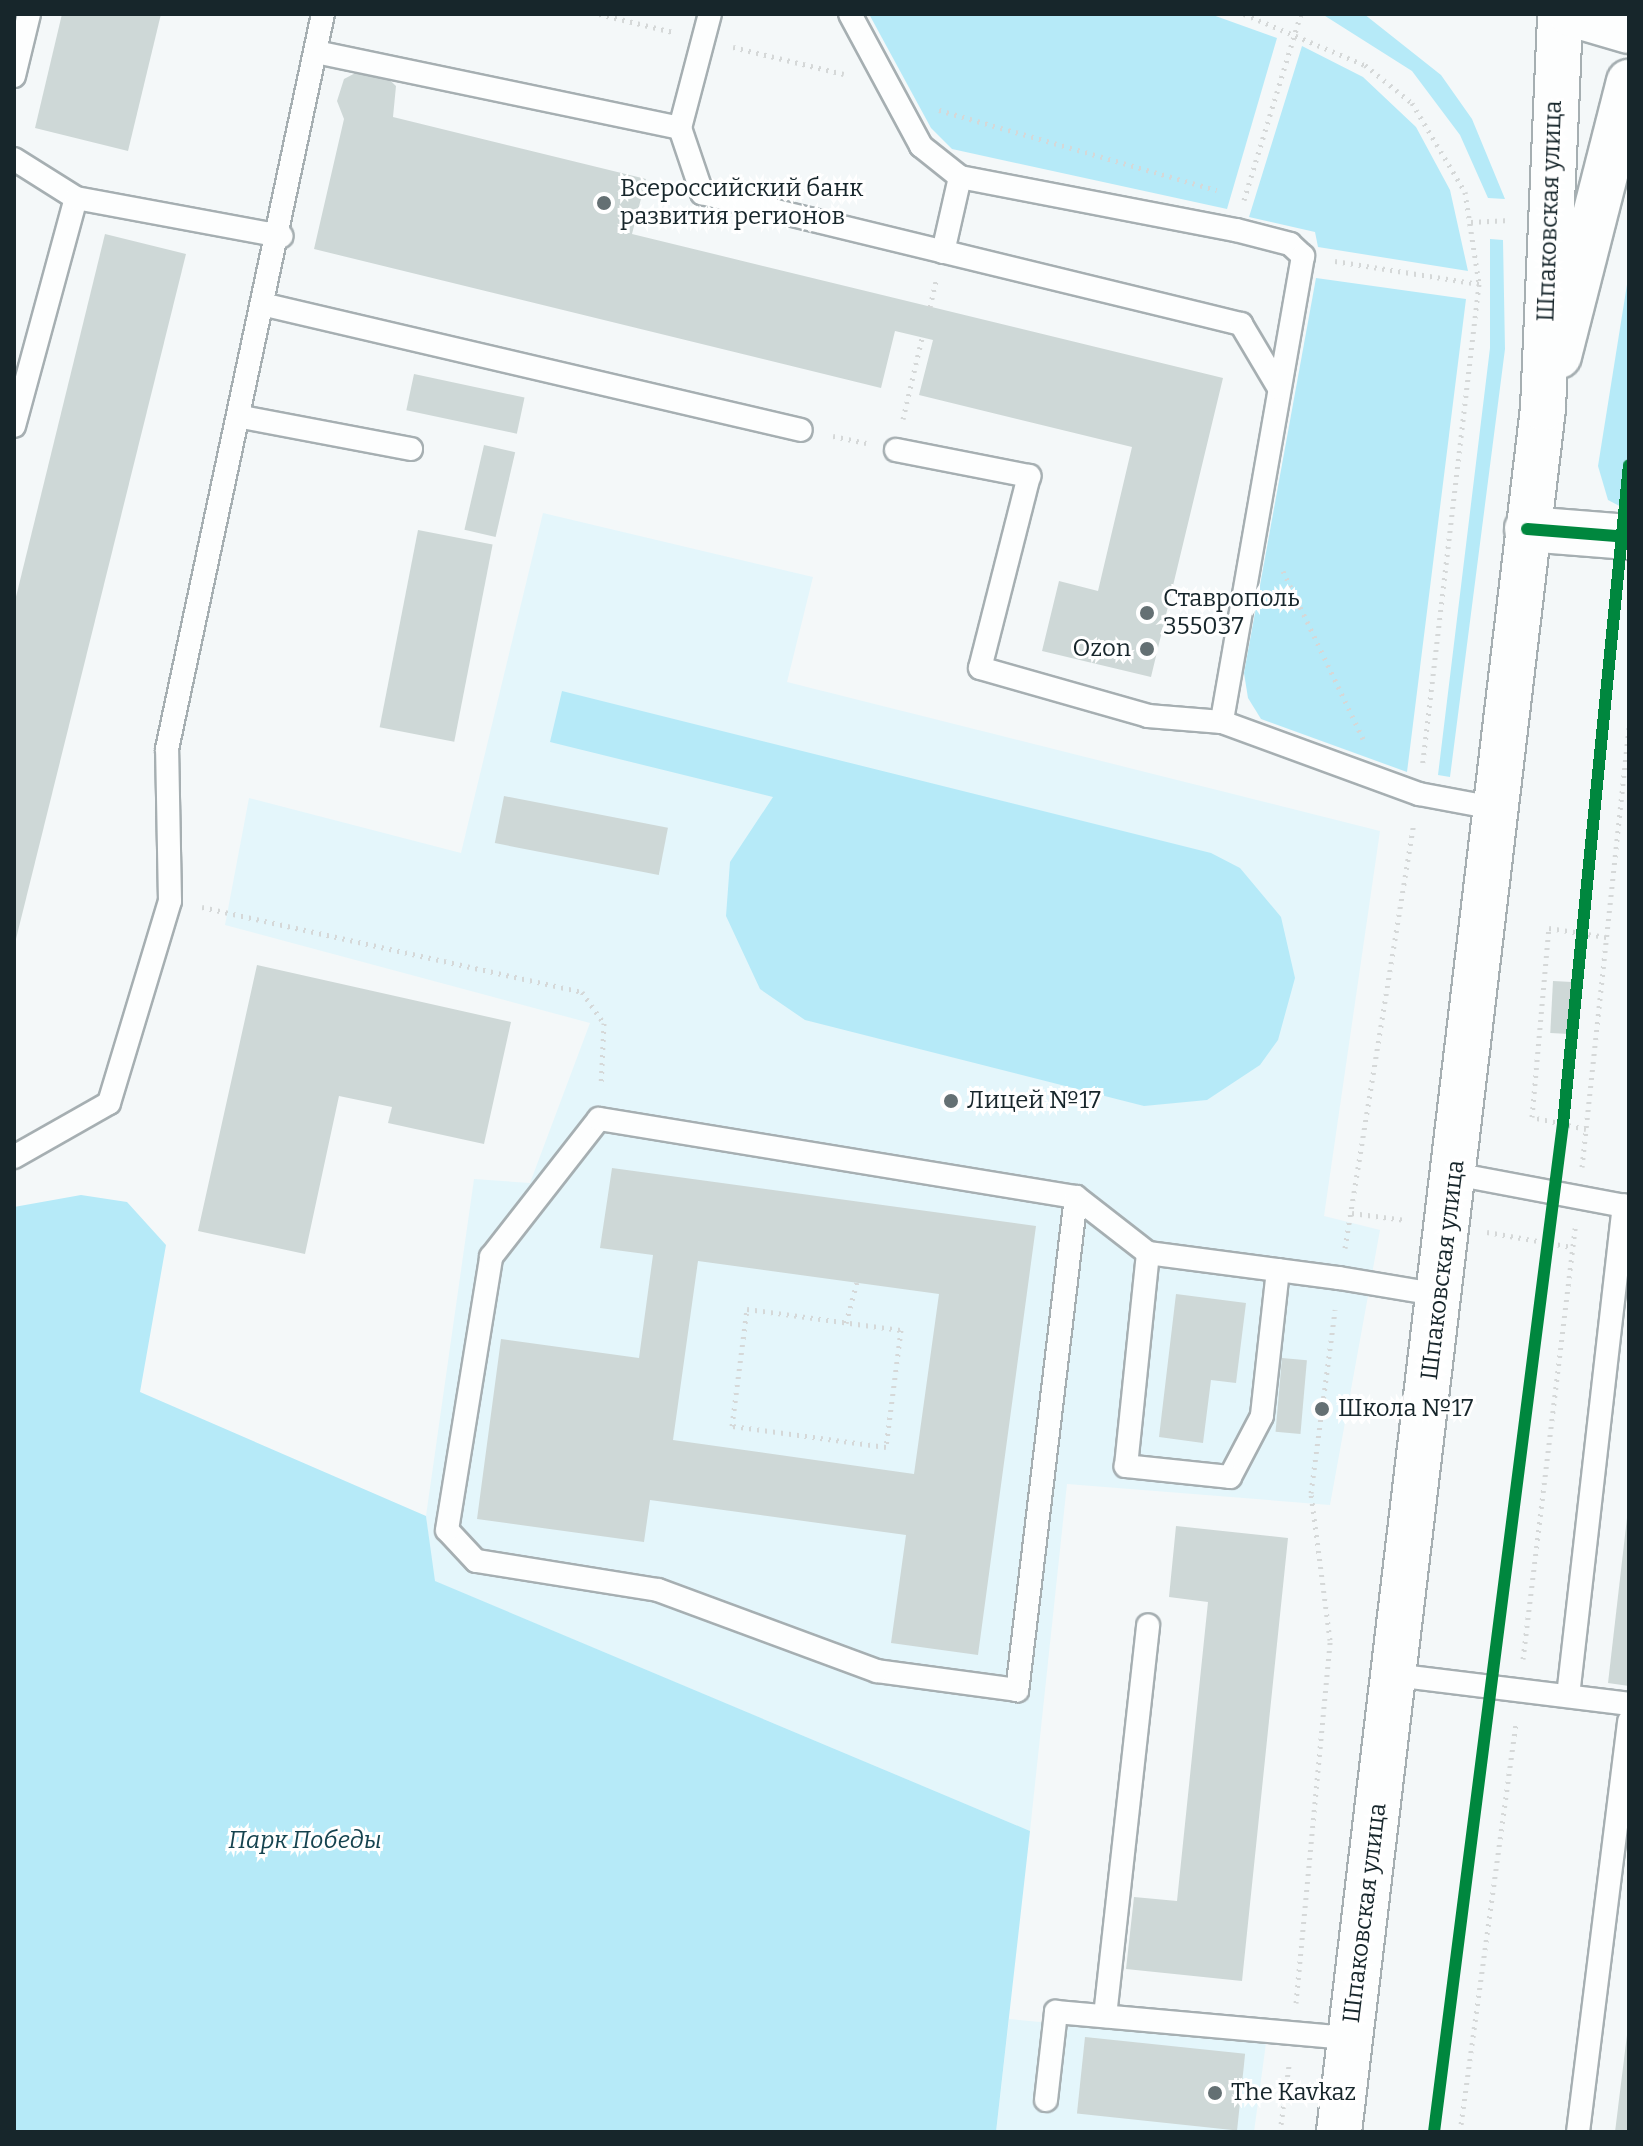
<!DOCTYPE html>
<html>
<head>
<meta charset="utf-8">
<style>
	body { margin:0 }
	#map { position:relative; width:1643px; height:2146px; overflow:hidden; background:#f4f8f9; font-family:Bitter,serif }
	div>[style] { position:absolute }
	.built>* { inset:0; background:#e4f6fb }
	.green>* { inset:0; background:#b6eaf8 }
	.building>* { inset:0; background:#ced8d7; transform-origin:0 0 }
	.path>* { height:5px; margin-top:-2.5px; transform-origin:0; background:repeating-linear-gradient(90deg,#d5d8d8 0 2px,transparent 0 8px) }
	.roads { filter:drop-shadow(2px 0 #a6afb2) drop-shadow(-2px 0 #a6afb2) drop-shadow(0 2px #a6afb2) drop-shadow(0 -2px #a6afb2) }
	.service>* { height:22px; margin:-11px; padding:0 11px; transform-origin:11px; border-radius:11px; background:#fdfefe }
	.minor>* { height:44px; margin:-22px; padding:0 22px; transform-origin:22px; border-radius:22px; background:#fdfefe }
	.secondary>* { height:44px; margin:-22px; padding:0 22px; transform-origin:22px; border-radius:22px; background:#fdfefe }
	.primary>* { height:44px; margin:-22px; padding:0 22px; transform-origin:22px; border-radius:22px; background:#fdfefe }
	.cycleway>* { height:12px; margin:-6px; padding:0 6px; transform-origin:6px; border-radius:6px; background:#00873e }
	.dots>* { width:22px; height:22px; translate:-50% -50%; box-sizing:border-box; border:4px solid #fff; border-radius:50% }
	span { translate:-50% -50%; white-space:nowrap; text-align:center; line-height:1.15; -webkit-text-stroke:6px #fff; paint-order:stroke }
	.poi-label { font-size:24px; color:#17262b }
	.left { translate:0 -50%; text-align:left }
	.right { translate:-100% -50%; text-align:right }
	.street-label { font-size:24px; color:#17262b }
	.park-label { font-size:24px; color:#15434f; font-style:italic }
	.frame { position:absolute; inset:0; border:16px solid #17262b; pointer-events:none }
</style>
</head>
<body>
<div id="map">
	<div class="built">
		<i style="clip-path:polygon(543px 513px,813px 577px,787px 682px,1380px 831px,1324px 1216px,1380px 1230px,1330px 1505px,1067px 1484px,1030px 1831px,434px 1581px,426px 1516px,474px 1179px,530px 1183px,590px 1023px,225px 925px,249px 798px,461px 853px)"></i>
		<i style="clip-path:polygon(1009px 2019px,1266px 2043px,1254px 2132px,996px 2132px)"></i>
	</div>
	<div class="green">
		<i style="clip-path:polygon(869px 14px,1210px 14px,1277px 38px,1227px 209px,952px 149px,931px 128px)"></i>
		<i style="clip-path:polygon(1322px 14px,1364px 14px,1441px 75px,1472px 119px,1505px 199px,1488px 198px,1460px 135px,1412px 71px)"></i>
		<i style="clip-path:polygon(1302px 46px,1363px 77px,1416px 127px,1450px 190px,1468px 271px,1318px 247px,1315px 232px,1249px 217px)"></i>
		<i style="clip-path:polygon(1490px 239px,1503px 240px,1505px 349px,1450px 777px,1438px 775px,1490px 348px)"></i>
		<i style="clip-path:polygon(1629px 272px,1629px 511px,1608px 500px,1598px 466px)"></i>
		<i style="clip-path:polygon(1316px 278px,1466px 299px,1407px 772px,1261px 719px,1248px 698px,1244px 673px)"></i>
		<i style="clip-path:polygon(562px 691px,1211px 853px,1240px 868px,1281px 917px,1295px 978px,1278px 1040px,1260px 1065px,1207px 1100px,1144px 1106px,805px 1020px,760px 989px,726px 916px,730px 862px,773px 797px,550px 742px)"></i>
		<i style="clip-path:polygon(81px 1195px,127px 1202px,166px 1245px,140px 1392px,426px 1516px,435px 1581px,1030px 1831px,996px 2132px,14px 2132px,14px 1207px)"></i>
	</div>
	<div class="building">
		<i style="clip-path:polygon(62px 14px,161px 14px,128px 151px,35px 128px)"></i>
		<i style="clip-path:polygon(363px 69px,382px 73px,396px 86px,393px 117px,646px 179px,632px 234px,1223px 378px,1151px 677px,1042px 651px,1059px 581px,1098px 591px,1132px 447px,919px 395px,933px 340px,895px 331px,881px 388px,314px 249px,344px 119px,337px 101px,344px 79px)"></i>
		<i style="clip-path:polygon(105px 234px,186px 254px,14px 947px,14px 605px)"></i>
		<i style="left:414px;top:374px;width:113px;height:37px;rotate:12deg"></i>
		<i style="left:484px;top:445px;width:32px;height:87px;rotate:13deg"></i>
		<i style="left:418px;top:530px;width:76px;height:201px;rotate:11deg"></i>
		<i style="left:504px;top:796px;width:167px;height:48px;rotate:11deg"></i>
		<i style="clip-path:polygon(257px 965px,511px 1022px,484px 1144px,388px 1123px,392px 1107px,339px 1096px,305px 1254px,198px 1231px)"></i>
		<i style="left:1553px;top:981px;width:19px;height:52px;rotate:3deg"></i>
		<i style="clip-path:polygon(evenodd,612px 1168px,1036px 1226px,978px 1655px,891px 1643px,906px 1535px,650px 1500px,644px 1542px,477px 1519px,501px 1339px,639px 1358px,653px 1255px,600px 1248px,612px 1168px,698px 1261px,939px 1294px,914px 1474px,673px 1440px,698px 1261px)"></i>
		<i style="clip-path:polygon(1176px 1294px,1246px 1303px,1236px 1383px,1211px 1380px,1203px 1443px,1159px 1437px)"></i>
		<i style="left:1282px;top:1358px;width:25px;height:74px;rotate:5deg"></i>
		<i style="clip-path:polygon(1627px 1518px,1629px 1518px,1629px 1686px,1608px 1683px)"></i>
		<i style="clip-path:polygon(1176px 1526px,1288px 1538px,1242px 1981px,1126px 1969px,1134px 1897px,1177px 1901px,1208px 1602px,1169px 1597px)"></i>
		<i style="clip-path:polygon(1627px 2035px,1629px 2132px,1615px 2132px)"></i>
		<i style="left:1085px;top:2037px;width:161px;height:77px;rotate:6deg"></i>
	</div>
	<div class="path">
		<i style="left:599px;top:14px;width:76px;rotate:13.7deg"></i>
		<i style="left:1244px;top:14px;width:131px;rotate:22.9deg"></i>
		<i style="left:1365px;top:65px;width:60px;rotate:39deg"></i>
		<i style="left:1412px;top:103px;width:104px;rotate:59.2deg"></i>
		<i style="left:1465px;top:192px;width:93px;rotate:81.3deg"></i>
		<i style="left:1479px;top:284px;width:482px;rotate:96.7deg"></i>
		<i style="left:733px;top:47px;width:114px;rotate:13.7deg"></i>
		<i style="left:939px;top:110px;width:289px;rotate:16.1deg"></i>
		<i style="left:1244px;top:200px;width:195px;rotate:-73deg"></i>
		<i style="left:1471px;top:222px;width:39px;rotate:-3deg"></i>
		<i style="left:1335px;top:261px;width:146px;rotate:9.1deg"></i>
		<i style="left:930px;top:307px;width:28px;rotate:-77deg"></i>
		<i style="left:903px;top:419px;width:83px;rotate:-76.8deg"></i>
		<i style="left:833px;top:436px;width:34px;rotate:12deg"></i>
		<i style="left:1283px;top:571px;width:186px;rotate:64.5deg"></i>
		<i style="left:202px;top:907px;width:389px;rotate:12.6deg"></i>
		<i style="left:582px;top:992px;width:38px;rotate:55deg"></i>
		<i style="left:604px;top:1023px;width:63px;rotate:92.7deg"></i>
		<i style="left:1586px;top:1129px;width:55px;rotate:-167.5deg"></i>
		<i style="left:1532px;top:1117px;width:190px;rotate:-84.9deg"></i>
		<i style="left:1549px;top:928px;width:58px;rotate:9deg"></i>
		<i style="left:1582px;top:1167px;width:443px;rotate:-83.9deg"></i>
		<i style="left:1352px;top:1213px;width:54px;rotate:7.4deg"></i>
		<i style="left:1487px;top:1232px;width:86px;rotate:10deg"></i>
		<i style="left:1345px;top:1248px;width:430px;rotate:-80.8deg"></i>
		<i style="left:747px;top:1309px;width:155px;rotate:7.8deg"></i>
		<i style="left:901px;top:1330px;width:118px;rotate:97.3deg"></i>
		<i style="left:886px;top:1447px;width:155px;rotate:-172.2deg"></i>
		<i style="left:732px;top:1426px;width:118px;rotate:-82.7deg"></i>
		<i style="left:846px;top:1323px;width:42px;rotate:-75deg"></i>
		<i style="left:1523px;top:1659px;width:434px;rotate:-83.1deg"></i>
		<i style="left:1296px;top:2003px;width:365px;rotate:-84.6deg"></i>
		<i style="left:1330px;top:1640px;width:148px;rotate:-97.4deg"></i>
		<i style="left:1311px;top:1493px;width:185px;rotate:-82.5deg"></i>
		<i style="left:1280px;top:2132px;width:68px;rotate:-82.3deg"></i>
		<i style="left:1460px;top:2132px;width:415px;rotate:-82.2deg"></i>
	</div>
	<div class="roads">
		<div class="service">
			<i style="left:850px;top:14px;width:150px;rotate:61.7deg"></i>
			<i style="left:921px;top:146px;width:50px;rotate:38.5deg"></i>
			<i style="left:960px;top:177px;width:281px;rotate:10.9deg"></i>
			<i style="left:1236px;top:230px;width:56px;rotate:14.5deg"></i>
			<i style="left:1290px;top:244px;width:18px;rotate:43deg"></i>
			<i style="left:1303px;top:256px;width:473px;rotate:99.9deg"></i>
			<i style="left:316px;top:52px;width:372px;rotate:11.8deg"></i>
			<i style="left:680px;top:128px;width:69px;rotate:71.3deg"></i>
			<i style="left:702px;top:193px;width:555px;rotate:13.66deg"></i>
			<i style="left:1241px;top:324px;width:74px;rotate:59.3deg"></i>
			<i style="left:14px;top:76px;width:64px;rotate:-76.4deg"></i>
			<i style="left:680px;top:128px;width:118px;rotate:-75.3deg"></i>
			<i style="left:14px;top:159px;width:73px;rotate:32.2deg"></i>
			<i style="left:943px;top:252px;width:77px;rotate:-77.2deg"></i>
			<i style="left:266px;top:305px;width:549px;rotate:13.15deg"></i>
			<i style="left:242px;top:417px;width:172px;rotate:10.7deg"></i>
			<i style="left:14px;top:426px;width:236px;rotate:-74.8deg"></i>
			<i style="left:76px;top:198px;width:209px;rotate:10.5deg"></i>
			<i style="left:896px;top:450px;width:136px;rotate:11.1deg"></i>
			<i style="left:1029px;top:476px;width:198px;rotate:104.3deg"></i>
			<i style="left:980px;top:668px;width:175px;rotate:15.9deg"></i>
			<i style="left:1148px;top:716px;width:74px;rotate:4.6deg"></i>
			<i style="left:1222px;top:722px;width:210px;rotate:20.1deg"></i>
			<i style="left:1419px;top:794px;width:76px;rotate:10.6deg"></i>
			<i style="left:14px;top:1157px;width:109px;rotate:-29.6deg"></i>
			<i style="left:109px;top:1103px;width:211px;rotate:-73.2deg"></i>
			<i style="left:170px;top:901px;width:152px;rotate:-91.1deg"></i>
			<i style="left:167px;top:749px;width:751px;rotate:-78.02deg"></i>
			<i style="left:1455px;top:1174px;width:177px;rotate:10.7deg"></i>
			<i style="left:1076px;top:1197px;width:497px;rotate:96.8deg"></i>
			<i style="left:1017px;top:1690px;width:141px;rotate:-172.3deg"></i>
			<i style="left:877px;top:1671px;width:233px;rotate:-159.7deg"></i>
			<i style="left:658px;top:1590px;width:184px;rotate:-170.9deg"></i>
			<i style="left:476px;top:1561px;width:42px;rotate:-133.1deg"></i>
			<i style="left:447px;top:1530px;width:277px;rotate:-80.8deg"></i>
			<i style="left:491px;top:1257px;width:175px;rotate:-52deg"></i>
			<i style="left:599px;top:1119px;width:483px;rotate:9.3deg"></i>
			<i style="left:1076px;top:1197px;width:91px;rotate:37.9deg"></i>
			<i style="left:1278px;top:1270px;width:147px;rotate:96.3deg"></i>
			<i style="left:1262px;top:1416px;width:69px;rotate:117.7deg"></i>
			<i style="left:1230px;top:1477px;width:105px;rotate:-174deg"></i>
			<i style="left:1126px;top:1466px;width:214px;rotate:-84.1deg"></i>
			<i style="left:1148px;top:1253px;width:193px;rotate:7.5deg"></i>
			<i style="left:1339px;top:1278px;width:103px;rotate:9.5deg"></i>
			<i style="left:1394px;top:1675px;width:237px;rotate:7deg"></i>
			<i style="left:1568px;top:1696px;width:494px;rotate:-83.5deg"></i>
			<i style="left:1105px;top:2016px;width:393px;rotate:-83.7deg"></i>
			<i style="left:1046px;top:2100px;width:89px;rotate:-83.5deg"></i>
			<i style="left:1056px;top:2012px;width:295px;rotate:5.1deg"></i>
			<i style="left:1578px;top:2132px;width:414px;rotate:-82.9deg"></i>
		</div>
		<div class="minor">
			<i style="left:1527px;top:529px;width:102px;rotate:4.5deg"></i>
		</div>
		<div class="secondary">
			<i style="left:1559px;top:356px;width:283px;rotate:-75.7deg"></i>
			<i style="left:1339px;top:2132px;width:1736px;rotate:-83.25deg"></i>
			<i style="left:1543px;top:408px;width:394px;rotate:-87.5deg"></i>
		</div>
		<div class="primary">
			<i style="left:1571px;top:14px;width:60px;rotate:16.3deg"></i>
		</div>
	</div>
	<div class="cycleway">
		<i style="left:1527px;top:529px;width:102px;rotate:4.5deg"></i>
		<i style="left:1434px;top:2132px;width:1016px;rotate:-82.71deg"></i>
		<i style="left:1563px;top:1124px;width:662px;rotate:-84.28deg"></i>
	</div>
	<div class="dots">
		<i style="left:604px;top:203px;background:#647073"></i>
		<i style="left:1147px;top:613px;background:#647073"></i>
		<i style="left:1147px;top:649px;background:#647073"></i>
		<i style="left:951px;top:1101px;background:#647073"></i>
		<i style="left:1322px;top:1409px;background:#647073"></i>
		<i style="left:1215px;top:2093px;background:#647073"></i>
	</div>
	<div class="poi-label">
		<span class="left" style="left:620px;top:203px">Всероссийский банк<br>развития регионов</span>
		<span class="left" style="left:1163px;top:613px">Ставрополь<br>355037</span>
		<span class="right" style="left:1131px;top:649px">Ozon</span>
		<span class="left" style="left:967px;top:1101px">Лицей №17</span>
		<span class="left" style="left:1338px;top:1409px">Школа №17</span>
		<span class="left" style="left:1231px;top:2093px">The Kavkaz</span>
	</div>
	<div class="street-label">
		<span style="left:1550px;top:211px;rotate:-88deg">Шпаковская улица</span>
		<span style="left:1443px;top:1270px;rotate:-83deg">Шпаковская улица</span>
		<span style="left:1365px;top:1913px;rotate:-83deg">Шпаковская улица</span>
	</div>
	<div class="park-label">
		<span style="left:305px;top:1841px">Парк Победы</span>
	</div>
	<div class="frame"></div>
</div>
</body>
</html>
